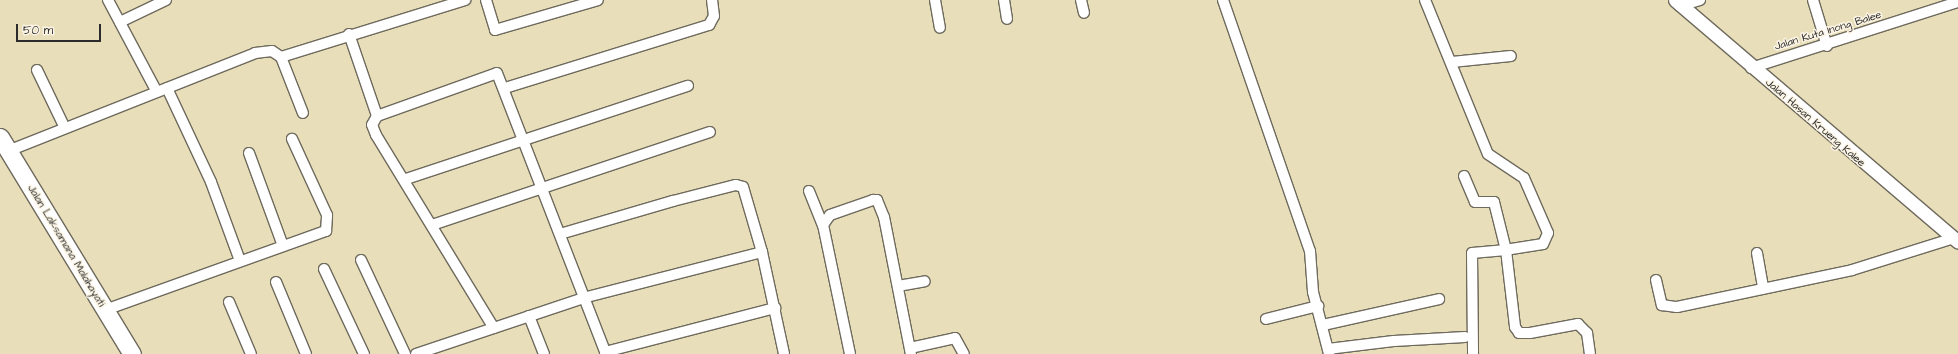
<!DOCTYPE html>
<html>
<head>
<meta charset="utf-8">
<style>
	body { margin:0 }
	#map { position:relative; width:1958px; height:354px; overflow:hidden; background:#e9deba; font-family:"Architects Daughter",sans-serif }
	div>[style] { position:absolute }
	.roads { filter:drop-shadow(1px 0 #6e6a5d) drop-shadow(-1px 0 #6e6a5d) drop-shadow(0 1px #6e6a5d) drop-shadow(0 -1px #6e6a5d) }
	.street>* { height:10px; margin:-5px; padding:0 5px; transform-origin:5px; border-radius:5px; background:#fff }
	.secondary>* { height:13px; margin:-6.5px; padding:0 6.5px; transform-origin:6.5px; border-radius:6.5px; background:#fff }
	.highway>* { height:17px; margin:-8.5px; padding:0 8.5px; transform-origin:8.5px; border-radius:8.5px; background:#fff }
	span { translate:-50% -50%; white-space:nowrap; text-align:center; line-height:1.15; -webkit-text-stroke:3px #fcf5e5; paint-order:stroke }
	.street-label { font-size:11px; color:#2b2b2b }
	.scale { position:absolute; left:16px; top:24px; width:85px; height:18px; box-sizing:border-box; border:2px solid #2b2b2b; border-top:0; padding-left:5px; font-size:12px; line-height:14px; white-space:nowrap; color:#2b2b2b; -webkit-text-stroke:3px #fcf5e5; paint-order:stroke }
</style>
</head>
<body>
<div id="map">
	<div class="roads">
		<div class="street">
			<i style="left:108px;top:0;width:104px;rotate:62deg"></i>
			<i style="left:486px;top:0;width:31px;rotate:73deg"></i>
			<i style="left:495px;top:30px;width:107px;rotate:-16.2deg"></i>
			<i style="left:935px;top:0;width:28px;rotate:80deg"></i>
			<i style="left:1004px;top:0;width:19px;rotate:81deg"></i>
			<i style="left:1081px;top:0;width:13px;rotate:77deg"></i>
			<i style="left:1223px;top:0;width:266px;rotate:70.9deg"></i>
			<i style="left:1310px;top:251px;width:41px;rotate:85.8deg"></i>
			<i style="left:1313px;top:292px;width:64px;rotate:75.5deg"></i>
			<i style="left:1425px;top:0;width:166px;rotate:67.8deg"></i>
			<i style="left:1488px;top:154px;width:43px;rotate:33.7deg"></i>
			<i style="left:1524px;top:178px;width:60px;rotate:66.4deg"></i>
			<i style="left:1548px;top:233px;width:12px;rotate:114deg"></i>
			<i style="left:1543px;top:244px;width:37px;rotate:171deg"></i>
			<i style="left:1506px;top:250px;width:78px;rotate:83.3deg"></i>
			<i style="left:1515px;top:327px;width:7px;rotate:56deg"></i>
			<i style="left:1519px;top:333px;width:11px"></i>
			<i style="left:1530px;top:333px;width:49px;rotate:-10.6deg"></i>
			<i style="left:1578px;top:324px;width:13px;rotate:45deg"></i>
			<i style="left:1587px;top:333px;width:21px;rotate:82deg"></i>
			<i style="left:1813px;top:0;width:48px;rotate:73.1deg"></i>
			<i style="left:1680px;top:6px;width:21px;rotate:-17deg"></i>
			<i style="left:120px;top:22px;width:51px;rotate:-25.6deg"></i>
			<i style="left:349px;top:34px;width:87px;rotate:71.1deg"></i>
			<i style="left:377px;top:116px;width:10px;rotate:119deg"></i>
			<i style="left:372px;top:125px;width:11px;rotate:68deg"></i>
			<i style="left:376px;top:135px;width:226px;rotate:58.6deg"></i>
			<i style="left:281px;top:57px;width:60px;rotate:68.6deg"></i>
			<i style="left:1452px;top:62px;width:59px;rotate:-5.8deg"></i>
			<i style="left:1751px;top:68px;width:217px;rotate:-17.7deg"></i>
			<i style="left:37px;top:70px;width:62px;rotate:64.3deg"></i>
			<i style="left:167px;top:88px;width:104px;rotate:64.9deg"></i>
			<i style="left:211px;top:182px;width:84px;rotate:69.8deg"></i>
			<i style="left:505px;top:88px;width:214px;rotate:-17.2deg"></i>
			<i style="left:709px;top:25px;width:10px;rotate:-61deg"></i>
			<i style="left:714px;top:16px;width:16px;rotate:-97deg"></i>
			<i style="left:377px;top:116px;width:127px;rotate:-19.7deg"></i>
			<i style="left:497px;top:73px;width:301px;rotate:68.8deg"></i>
			<i style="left:8px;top:151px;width:266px;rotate:-21.6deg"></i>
			<i style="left:255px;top:53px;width:17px;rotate:-7deg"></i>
			<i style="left:272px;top:51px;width:11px;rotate:34deg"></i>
			<i style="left:281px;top:57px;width:193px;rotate:-17.2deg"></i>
			<i style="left:249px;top:153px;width:99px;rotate:69.9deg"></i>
			<i style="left:1464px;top:176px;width:28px;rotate:67deg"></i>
			<i style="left:1475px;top:202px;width:19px"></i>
			<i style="left:1494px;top:202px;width:49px;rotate:76deg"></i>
			<i style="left:1506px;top:250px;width:34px;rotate:175deg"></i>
			<i style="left:1472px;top:253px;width:101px;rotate:89.4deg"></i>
			<i style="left:406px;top:179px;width:297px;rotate:-18.3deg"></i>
			<i style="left:809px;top:191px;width:37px;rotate:68deg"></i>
			<i style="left:432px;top:225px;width:293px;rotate:-18.5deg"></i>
			<i style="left:560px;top:234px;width:118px;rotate:-16.3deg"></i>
			<i style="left:673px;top:201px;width:65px;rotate:-14.3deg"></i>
			<i style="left:736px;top:185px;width:7px;rotate:16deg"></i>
			<i style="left:743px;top:187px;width:68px;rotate:73.7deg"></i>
			<i style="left:762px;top:252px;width:104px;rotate:77.8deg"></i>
			<i style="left:1757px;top:253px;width:36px;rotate:80deg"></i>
			<i style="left:361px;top:260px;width:104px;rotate:64.9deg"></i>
			<i style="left:324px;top:269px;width:94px;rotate:64.8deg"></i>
			<i style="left:1656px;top:280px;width:26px;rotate:77deg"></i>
			<i style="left:1662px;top:305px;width:15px;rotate:8deg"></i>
			<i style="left:1677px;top:307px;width:179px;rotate:-11.9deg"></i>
			<i style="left:1852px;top:270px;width:107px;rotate:-17.4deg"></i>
			<i style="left:276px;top:282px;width:78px;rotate:67.4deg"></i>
			<i style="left:898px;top:286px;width:27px;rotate:-10deg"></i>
			<i style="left:229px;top:302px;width:56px;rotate:67.1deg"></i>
			<i style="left:105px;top:310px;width:235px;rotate:-19.7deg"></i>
			<i style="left:326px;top:231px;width:16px;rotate:-86deg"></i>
			<i style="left:327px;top:215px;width:84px;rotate:-114.7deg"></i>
			<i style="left:529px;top:316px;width:41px;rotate:68.5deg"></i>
			<i style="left:1266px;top:319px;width:54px;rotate:-14deg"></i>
			<i style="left:1323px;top:325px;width:119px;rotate:-12.6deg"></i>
			<i style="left:910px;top:348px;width:46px;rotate:-12.5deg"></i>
			<i style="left:955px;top:338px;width:18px;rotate:61deg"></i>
			<i style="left:1328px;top:349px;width:66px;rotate:-6.9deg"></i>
			<i style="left:1394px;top:341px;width:71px;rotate:-3.2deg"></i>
			<i style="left:605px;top:352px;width:176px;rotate:-14.5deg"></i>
			<i style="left:416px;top:354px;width:176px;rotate:-18.5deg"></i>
			<i style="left:583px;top:298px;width:185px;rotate:-14.4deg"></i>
			<i style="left:850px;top:354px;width:132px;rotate:-101.8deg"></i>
			<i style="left:823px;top:225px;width:12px;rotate:-55deg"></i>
			<i style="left:830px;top:215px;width:46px;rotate:-19.2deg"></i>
			<i style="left:873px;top:200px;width:4px"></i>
			<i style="left:877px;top:200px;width:18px;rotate:68deg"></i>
			<i style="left:884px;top:217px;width:140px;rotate:78.9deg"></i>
		</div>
		<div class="secondary">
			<i style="left:1675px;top:0;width:372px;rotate:40.5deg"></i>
		</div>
		<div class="highway">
			<i style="left:0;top:137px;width:254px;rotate:58.7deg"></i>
		</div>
	</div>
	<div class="street-label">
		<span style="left:1828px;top:31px;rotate:-17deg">Jalan Kuta Inong Balee</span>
		<span style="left:1815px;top:123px;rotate:41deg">Jalan Hasan Krueng Kalee</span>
		<span style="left:66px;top:246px;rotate:59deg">Jalan Laksamana Malahayati</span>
	</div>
	<div class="scale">50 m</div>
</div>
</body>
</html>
